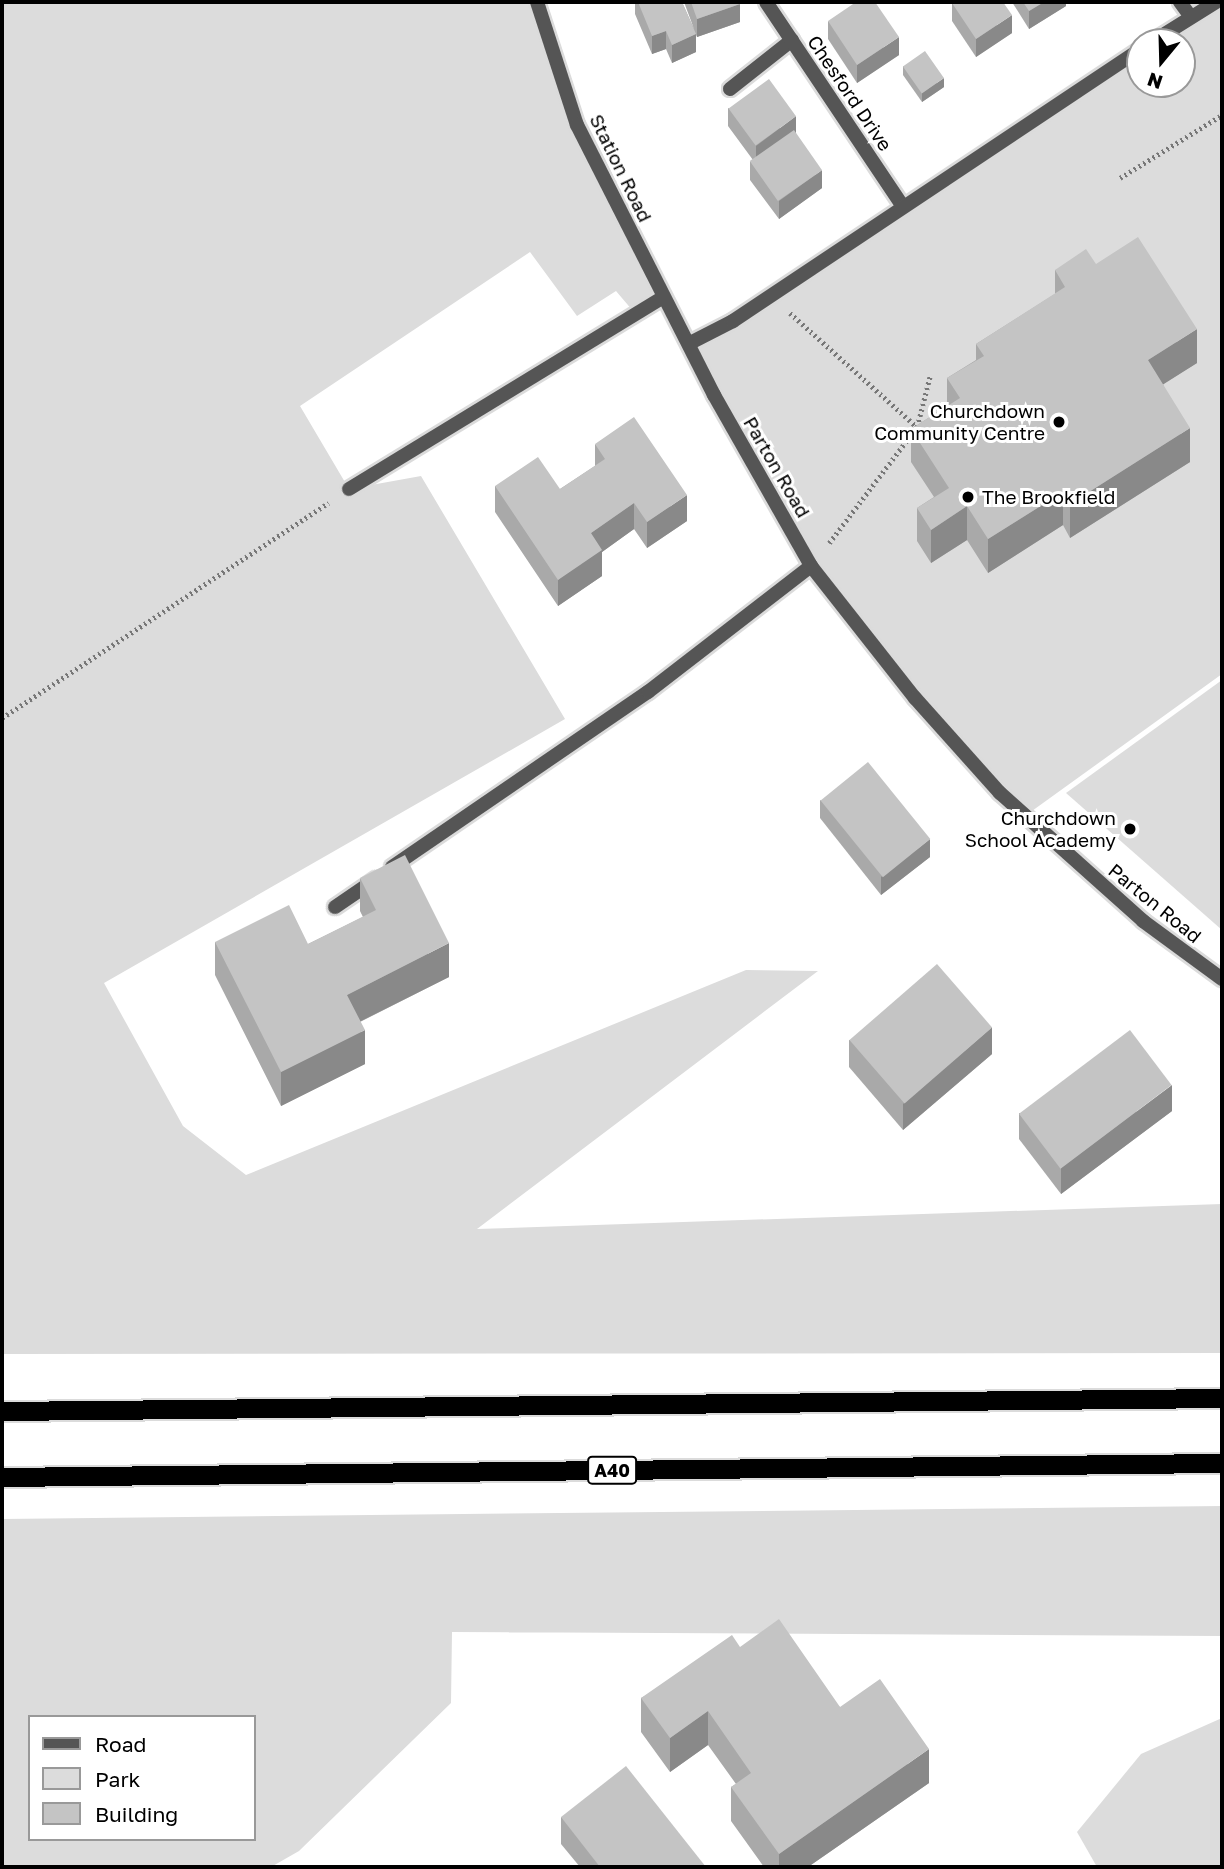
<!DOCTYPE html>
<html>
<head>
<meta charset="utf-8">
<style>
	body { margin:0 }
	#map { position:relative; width:1224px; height:1869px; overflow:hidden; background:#fff; font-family:"Golos Text",sans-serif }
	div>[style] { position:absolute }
	.green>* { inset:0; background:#dcdcdc }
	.path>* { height:4.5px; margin-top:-2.25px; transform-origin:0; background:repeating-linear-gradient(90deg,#777 0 2px,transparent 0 5.5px) }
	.roads { filter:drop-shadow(2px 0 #dbdbdb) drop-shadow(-2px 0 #dbdbdb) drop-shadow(0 2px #dbdbdb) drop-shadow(0 -2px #dbdbdb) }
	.service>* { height:14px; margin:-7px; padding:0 7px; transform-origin:7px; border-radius:7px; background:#555 }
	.minor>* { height:14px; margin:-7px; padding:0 7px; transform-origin:7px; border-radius:7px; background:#555 }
	.tertiary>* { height:14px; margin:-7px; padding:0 7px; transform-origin:7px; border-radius:7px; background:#555 }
	.trunk>* { height:19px; margin:-9.5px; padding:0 9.5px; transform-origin:9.5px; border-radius:9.5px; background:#000 }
	.wall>* { inset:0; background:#a9a9a9 }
	.shaded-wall>* { inset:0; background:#898989 }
	.building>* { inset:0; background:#c4c4c4; transform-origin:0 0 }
	.dots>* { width:19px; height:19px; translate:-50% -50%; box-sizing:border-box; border:4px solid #fff; border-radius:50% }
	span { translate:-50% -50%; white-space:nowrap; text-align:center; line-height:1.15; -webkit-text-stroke:6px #fff; paint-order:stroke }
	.shield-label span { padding:2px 5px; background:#fff; border:2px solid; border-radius:5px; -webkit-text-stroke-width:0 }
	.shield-label { font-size:18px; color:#000; font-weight:700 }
	.street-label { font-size:19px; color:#000 }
	.poi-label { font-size:19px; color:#000 }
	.right { translate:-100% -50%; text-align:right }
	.left { translate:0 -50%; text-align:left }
	.frame { position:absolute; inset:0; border:4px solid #000; pointer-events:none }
	.legend { position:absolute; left:28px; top:1715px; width:228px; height:126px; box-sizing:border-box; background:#fff; border:2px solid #999; margin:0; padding:9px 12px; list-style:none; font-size:21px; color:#000 }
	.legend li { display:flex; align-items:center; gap:14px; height:35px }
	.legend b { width:35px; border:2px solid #999 }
	.north { position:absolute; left:1126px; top:28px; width:70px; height:70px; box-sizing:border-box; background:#fff; border:2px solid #999; border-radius:50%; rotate:199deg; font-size:19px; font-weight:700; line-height:28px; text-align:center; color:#000 }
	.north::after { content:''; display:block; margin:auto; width:24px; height:32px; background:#000; clip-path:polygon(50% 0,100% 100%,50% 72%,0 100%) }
</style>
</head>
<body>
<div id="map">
	<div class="green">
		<i style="clip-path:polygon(2px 2px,537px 2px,577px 125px,663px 297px,633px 311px,616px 291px,577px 316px,530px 252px,300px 406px,349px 489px,421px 476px,565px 719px,104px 983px,183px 1126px,246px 1175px,746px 970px,818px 971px,477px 1229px,1222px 1204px,1222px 1353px,2px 1354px)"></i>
		<i style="clip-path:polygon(1222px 2px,1222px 674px,1025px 816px,811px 566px,690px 343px,1140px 50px,1140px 84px,1182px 84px,1182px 42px,1152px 42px)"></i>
		<i style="clip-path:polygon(1222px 680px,1222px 930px,1066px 793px)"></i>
		<i style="clip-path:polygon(evenodd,1222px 1506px,1222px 1636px,452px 1632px,451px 1703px,299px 1851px,271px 1867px,2px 1867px,2px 1519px,1222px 1506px,30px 1717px,254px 1717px,254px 1839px,30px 1839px,30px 1717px)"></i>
		<i style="clip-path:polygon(1222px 1718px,1222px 1867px,1097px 1867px,1077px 1832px,1141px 1754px)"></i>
	</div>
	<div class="path">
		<i style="left:1120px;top:178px;width:120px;rotate:-31.7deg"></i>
		<i style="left:790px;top:313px;width:171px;rotate:41.9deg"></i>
		<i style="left:829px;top:543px;width:146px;rotate:-52.8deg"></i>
		<i style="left:917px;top:427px;width:53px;rotate:-75.7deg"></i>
		<i style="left:2px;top:718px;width:391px;rotate:-33.4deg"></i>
	</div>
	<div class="roads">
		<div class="service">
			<i style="left:730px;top:89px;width:79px;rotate:-38.3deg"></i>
			<i style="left:349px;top:489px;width:368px;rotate:-31.4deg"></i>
			<i style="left:392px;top:867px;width:310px;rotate:-34.4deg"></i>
			<i style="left:648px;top:692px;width:206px;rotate:-37.7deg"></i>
			<i style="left:335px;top:907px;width:50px;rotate:-34.3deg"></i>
		</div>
		<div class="minor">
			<i style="left:766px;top:2px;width:244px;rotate:56.2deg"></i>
			<i style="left:1180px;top:2px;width:17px;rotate:54deg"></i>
			<i style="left:1152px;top:42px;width:75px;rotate:-32deg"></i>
			<i style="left:690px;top:343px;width:48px;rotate:-27.1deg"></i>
			<i style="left:733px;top:321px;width:489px;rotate:-33.7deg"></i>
		</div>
		<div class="tertiary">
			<i style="left:537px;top:2px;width:129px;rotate:72deg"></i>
			<i style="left:577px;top:125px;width:303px;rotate:63.1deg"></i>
			<i style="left:714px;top:395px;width:197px;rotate:60.4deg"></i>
			<i style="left:811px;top:566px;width:168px;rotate:51.8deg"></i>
			<i style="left:915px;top:698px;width:127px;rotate:48.2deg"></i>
			<i style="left:1000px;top:793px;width:192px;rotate:41.8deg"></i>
			<i style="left:1143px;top:921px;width:98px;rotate:36.3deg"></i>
		</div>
		<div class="trunk">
			<i style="left:2px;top:1411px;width:1220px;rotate:-0.61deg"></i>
			<i style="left:2px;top:1477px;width:1220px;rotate:-0.66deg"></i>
		</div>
	</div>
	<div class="wall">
		<i style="clip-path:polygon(635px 2px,682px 2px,694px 29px,684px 2px,739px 2px,740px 22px,697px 37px,696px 35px,696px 52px,672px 63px,666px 49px,652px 54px,635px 14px)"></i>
		<i style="clip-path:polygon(1012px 2px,1066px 2px,1066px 6px,1029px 29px)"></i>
		<i style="clip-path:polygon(952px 3px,1012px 33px,976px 57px,952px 21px)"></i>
		<i style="clip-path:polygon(828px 21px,899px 55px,857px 83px,828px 39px)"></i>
		<i style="clip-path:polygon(903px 66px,944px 87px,922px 102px,903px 75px)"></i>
		<i style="clip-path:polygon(728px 108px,796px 134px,822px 188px,779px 219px,750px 180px,750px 162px,753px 160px,728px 126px)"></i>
		<i style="clip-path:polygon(1096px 264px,1197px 363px,1163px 384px,1190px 462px,1070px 538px,1063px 525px,988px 573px,967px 540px,931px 563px,917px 541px,917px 508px,934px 497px,911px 462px,911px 429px,947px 406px,947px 378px,976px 360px,976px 344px,1055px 294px,1055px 270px)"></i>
		<i style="clip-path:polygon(595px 444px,687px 521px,647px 548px,634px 529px,602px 552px,602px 576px,558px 606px,495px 512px,495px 486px,560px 489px,595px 466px)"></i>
		<i style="clip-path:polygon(820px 800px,930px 857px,881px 895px,820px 818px)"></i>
		<i style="clip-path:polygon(360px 878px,449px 977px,360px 1022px,365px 1064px,281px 1106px,215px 975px,215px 942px,308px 944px,363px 917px,360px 911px)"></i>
		<i style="clip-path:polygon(849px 1040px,992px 1054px,903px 1130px,849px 1067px)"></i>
		<i style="clip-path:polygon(1172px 1111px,1061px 1194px,1019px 1139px,1019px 1113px)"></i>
		<i style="clip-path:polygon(740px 1647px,840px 1707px,929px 1783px,808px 1867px,764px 1867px,731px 1821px,731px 1787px,736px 1784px,708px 1745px,670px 1772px,641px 1732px,641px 1698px)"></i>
		<i style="clip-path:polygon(561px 1817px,706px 1867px,580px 1867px,561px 1844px)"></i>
	</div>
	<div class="shaded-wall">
		<i style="clip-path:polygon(1044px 2px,1066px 2px,1066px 6px,1029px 29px,1029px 11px)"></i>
		<i style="clip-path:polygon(740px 4px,740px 22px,697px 37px,697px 19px)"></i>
		<i style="clip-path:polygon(1012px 15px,1012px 33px,976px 57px,976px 39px)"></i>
		<i style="clip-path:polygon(666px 31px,666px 49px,652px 54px,652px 36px)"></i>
		<i style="clip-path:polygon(696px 34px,696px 52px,672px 63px,672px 45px)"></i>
		<i style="clip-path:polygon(899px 37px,899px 55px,857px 83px,857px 65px)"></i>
		<i style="clip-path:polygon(944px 78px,944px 87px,922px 102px,922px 93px)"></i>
		<i style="clip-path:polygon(796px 116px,796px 134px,756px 164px,756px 146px)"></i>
		<i style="clip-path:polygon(822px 170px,822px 188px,779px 219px,779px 201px)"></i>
		<i style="clip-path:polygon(1197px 329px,1197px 363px,1148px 394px,1148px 360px)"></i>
		<i style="clip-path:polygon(1190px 428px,1190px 462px,1070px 538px,1070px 504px)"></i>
		<i style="clip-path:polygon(1063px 492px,1063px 525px,988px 573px,988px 539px)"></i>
		<i style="clip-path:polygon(687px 495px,687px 521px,647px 548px,647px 522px)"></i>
		<i style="clip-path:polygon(634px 503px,634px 529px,602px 552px,602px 576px,558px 606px,558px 580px,591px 533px)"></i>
		<i style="clip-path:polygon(967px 506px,967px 540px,931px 563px,931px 530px)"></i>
		<i style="clip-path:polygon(930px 839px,930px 857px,881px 895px,881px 877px)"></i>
		<i style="clip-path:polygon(449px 943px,449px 977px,347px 1028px,347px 995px)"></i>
		<i style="clip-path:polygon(992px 1027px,992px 1054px,903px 1130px,903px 1104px)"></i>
		<i style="clip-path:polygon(365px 1030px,365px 1064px,281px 1106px,281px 1072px)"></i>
		<i style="clip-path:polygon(1172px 1085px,1172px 1111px,1061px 1194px,1061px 1168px)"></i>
		<i style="clip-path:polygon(708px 1711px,708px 1745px,670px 1772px,670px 1738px)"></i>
		<i style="clip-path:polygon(929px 1749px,929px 1783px,808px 1867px,779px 1867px,779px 1854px)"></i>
	</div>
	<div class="building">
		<i style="clip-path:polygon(638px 2px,682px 2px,696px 34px,672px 45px,666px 31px,652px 36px)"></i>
		<i style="clip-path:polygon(691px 2px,739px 2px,740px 4px,697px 19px)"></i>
		<i style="clip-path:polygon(856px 2px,875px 2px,899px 37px,857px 65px,828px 21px)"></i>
		<i style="clip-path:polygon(955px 2px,1003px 2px,1012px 15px,976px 39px,952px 3px)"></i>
		<i style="clip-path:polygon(1023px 2px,1044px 2px,1029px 11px)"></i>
		<i style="left:925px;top:51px;width:33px;height:27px;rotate:55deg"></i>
		<i style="left:769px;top:79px;width:46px;height:50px;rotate:54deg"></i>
		<i style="left:794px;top:130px;width:49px;height:54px;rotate:55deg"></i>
		<i style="clip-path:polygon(1138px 237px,1197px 329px,1148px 360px,1190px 428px,1070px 504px,1063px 492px,988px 539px,967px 506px,931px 530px,917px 508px,949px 488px,911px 429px,960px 398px,947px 378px,984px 356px,976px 344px,1065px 287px,1055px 270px,1086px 249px,1096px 264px)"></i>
		<i style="clip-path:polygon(634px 417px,687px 495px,647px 522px,634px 503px,591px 533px,602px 550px,558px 580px,495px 486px,538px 457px,560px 489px,605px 459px,595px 444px)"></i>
		<i style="left:868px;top:762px;width:99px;height:61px;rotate:51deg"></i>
		<i style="clip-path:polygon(405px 855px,449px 943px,347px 995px,365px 1030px,281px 1072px,215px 942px,289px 905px,308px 944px,376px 910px,360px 878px)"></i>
		<i style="left:937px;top:964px;width:84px;height:116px;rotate:49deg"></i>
		<i style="left:1130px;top:1030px;width:69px;height:139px;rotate:53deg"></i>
		<i style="clip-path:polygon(779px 1619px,840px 1707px,880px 1679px,929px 1749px,779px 1854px,731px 1787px,751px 1773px,708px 1711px,670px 1738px,641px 1698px,732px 1635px,740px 1647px)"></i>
		<i style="clip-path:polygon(626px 1766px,706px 1867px,600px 1867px,561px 1817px)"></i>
	</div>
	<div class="dots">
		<i style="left:1059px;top:422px;background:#000"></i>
		<i style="left:968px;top:497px;background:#000"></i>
		<i style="left:1130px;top:829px;background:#000"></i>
	</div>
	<div class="shield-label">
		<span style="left:612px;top:1470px">A40</span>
	</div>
	<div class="street-label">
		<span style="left:850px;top:93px;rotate:56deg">Chesford Drive</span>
		<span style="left:621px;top:168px;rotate:64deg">Station Road</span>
		<span style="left:777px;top:467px;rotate:60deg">Parton Road</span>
		<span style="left:1155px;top:903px;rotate:39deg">Parton Road</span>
	</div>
	<div class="poi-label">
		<span class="right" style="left:1045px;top:422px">Churchdown<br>Community Centre</span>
		<span class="left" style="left:982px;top:497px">The Brookfield</span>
		<span class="right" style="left:1116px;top:829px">Churchdown<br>School Academy</span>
	</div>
	<div class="frame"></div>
	<ul class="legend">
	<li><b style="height:9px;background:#555"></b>Road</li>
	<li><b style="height:19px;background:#dcdcdc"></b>Park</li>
	<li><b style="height:19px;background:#c4c4c4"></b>Building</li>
	</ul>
	<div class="north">N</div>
</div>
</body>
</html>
